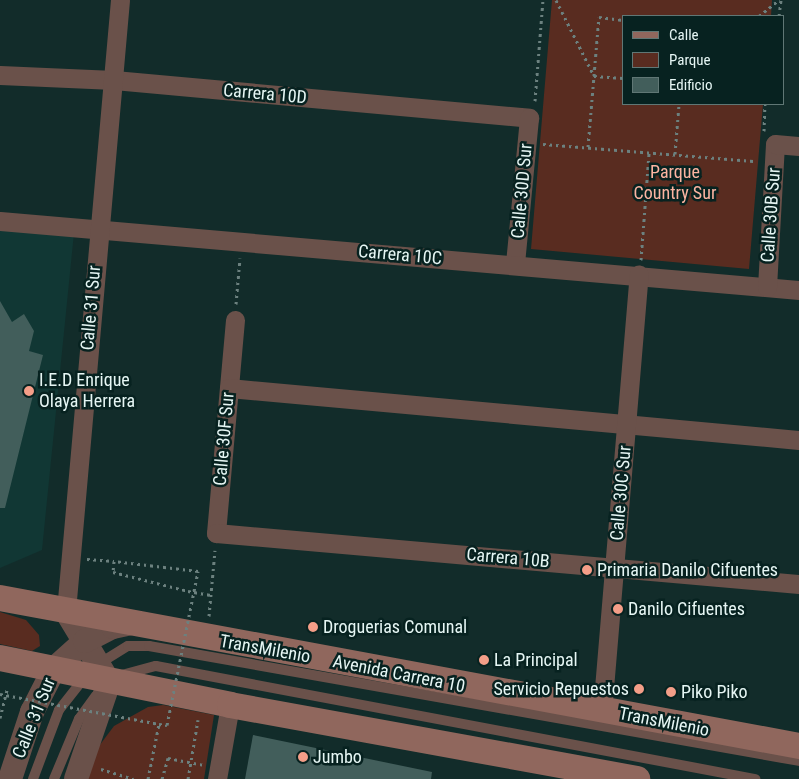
<!DOCTYPE html>
<html>
<head>
<meta charset="utf-8">
<style>
	body { margin:0 }
	#map { position:relative; width:799px; height:779px; overflow:hidden; background:#122c2a; font-family:"Roboto Condensed",sans-serif }
	div>[style] { position:absolute }
	.built>* { inset:0; background:#113734 }
	.green>* { inset:0; background:#592c20 }
	.building>* { inset:0; background:#425e5b }
	.path>* { height:3px; margin-top:-1.5px; transform-origin:0; background:repeating-linear-gradient(90deg,#6c817f 0 2.5px,transparent 0 6.5px) }
	.service>* { height:10px; margin:-5px; padding:0 5px; transform-origin:5px; border-radius:5px; background:#6a514a }
	.minor>* { height:19px; margin:-9.5px; padding:0 9.5px; transform-origin:9.5px; border-radius:9.5px; background:#6a514a }
	.tertiary>* { height:24px; margin:-12px; padding:0 12px; transform-origin:12px; border-radius:12px; background:#6a514a }
	.secondary>* { height:26px; margin:-13px; padding:0 13px; transform-origin:13px; border-radius:13px; background:#90675d }
	.path-bridge>* { height:3px; margin-top:-1.5px; transform-origin:0; background:repeating-linear-gradient(90deg,#6c817f 0 2.5px,transparent 0 6.5px) }
	.dots>* { width:14px; height:14px; translate:-50% -50%; box-sizing:border-box; border:2px solid #072220; border-radius:50% }
	span { translate:-50% -50%; white-space:nowrap; text-align:center; line-height:1.15; -webkit-text-stroke:5px #072220; paint-order:stroke }
	.street-label { font-size:18px; color:#e6f6f4 }
	.park-label { font-size:18px; color:#fcb4a1 }
	.poi-label { font-size:18px; color:#e6f6f4 }
	.left { translate:0 -50%; text-align:left }
	.right { translate:-100% -50%; text-align:right }
	.legend { position:absolute; left:622px; top:15px; width:162px; height:90px; box-sizing:border-box; background:#072220; border:1px solid #607775; margin:0; padding:6px 9px; list-style:none; font-size:15px; color:#e6f6f4 }
	.legend li { display:flex; align-items:center; gap:10px; height:25px }
	.legend b { width:25px; border:1px solid #607775 }
</style>
</head>
<body>
<div id="map">
	<div class="built">
		<i style="clip-path:polygon(0 228px,74px 233px,42px 550px,0 568px)"></i>
	</div>
	<div class="green">
		<i style="clip-path:polygon(552px 0,772px 0,771px 16px,623px 16px,623px 104px,763px 104px,749px 269px,531px 249px)"></i>
		<i style="clip-path:polygon(0 612px,26px 620px,39px 635px,40px 646px,32px 651px,0 644px)"></i>
		<i style="clip-path:polygon(163px 705px,214px 715px,204px 779px,88px 779px,99px 746px,114px 726px,148px 707px)"></i>
	</div>
	<div class="building">
		<i style="clip-path:polygon(0 301px,12px 322px,24px 314px,34px 331px,29px 351px,43px 355px,5px 508px,0 508px)"></i>
		<i style="clip-path:polygon(253px 735px,432px 772px,431px 779px,245px 779px)"></i>
	</div>
	<div class="path">
		<i style="left:556px;top:0;width:85px;rotate:63.4deg"></i>
		<i style="left:594px;top:76px;width:29px;rotate:4deg"></i>
		<i style="left:759px;top:16px;width:26px;rotate:-39deg"></i>
		<i style="left:779px;top:16px;width:16px;rotate:-83deg"></i>
		<i style="left:535px;top:101px;width:101px;rotate:-85.5deg"></i>
		<i style="left:764px;top:131px;width:27px;rotate:-88deg"></i>
		<i style="left:543px;top:144px;width:214px;rotate:4.6deg"></i>
		<i style="left:588px;top:147px;width:130px;rotate:-85.2deg"></i>
		<i style="left:599px;top:17px;width:24px;rotate:7deg"></i>
		<i style="left:675px;top:154px;width:50px;rotate:-85.4deg"></i>
		<i style="left:641px;top:260px;width:107px;rotate:-85.7deg"></i>
		<i style="left:236px;top:304px;width:46px;rotate:-85deg"></i>
		<i style="left:87px;top:559px;width:27px;rotate:4deg"></i>
		<i style="left:188px;top:591px;width:23px;rotate:10deg"></i>
		<i style="left:209px;top:616px;width:66px;rotate:-84.8deg"></i>
		<i style="left:0;top:718px;width:30px;rotate:-76deg"></i>
		<i style="left:101px;top:769px;width:34px;rotate:17deg"></i>
		<i style="left:148px;top:779px;width:56px;rotate:-78.7deg"></i>
		<i style="left:159px;top:724px;width:8px;rotate:7deg"></i>
		<i style="left:162px;top:779px;width:22px;rotate:-74deg"></i>
		<i style="left:168px;top:758px;width:36px;rotate:11deg"></i>
		<i style="left:188px;top:779px;width:60px;rotate:-80.4deg"></i>
	</div>
	<div class="service">
		<i style="left:97px;top:665px;width:36px;rotate:-32deg"></i>
		<i style="left:128px;top:646px;width:21px"></i>
		<i style="left:149px;top:646px;width:660px;rotate:10.03deg"></i>
		<i style="left:118px;top:676px;width:39px;rotate:-15deg"></i>
		<i style="left:156px;top:666px;width:610px;rotate:10.68deg"></i>
		<i style="left:33px;top:779px;width:74px;rotate:-69.4deg"></i>
		<i style="left:59px;top:710px;width:42px;rotate:-51.8deg"></i>
		<i style="left:54px;top:779px;width:65px;rotate:-67.4deg"></i>
		<i style="left:79px;top:719px;width:29px;rotate:-54deg"></i>
	</div>
	<div class="minor">
		<i style="left:0;top:75px;width:114px;rotate:2.5deg"></i>
		<i style="left:114px;top:80px;width:417px;rotate:5.2deg"></i>
		<i style="left:529px;top:118px;width:147px;rotate:95.5deg"></i>
		<i style="left:0;top:221px;width:802px;rotate:4.94deg"></i>
		<i style="left:767px;top:287px;width:143px;rotate:-86.8deg"></i>
		<i style="left:775px;top:144px;width:24px;rotate:5deg"></i>
		<i style="left:235px;top:320px;width:214px;rotate:95.1deg"></i>
		<i style="left:216px;top:533px;width:585px;rotate:5deg"></i>
		<i style="left:229px;top:388px;width:572px;rotate:5.21deg"></i>
		<i style="left:66px;top:611px;width:613px;rotate:-84.95deg"></i>
		<i style="left:602px;top:712px;width:439px;rotate:-85.2deg"></i>
		<i style="left:217px;top:779px;width:75px;rotate:-80deg"></i>
	</div>
	<div class="tertiary">
		<i style="left:66px;top:611px;width:83px;rotate:58.8deg"></i>
		<i style="left:109px;top:682px;width:102px;rotate:108.8deg"></i>
		<i style="left:10px;top:779px;width:71px;rotate:-71.8deg"></i>
		<i style="left:32px;top:712px;width:48px;rotate:-62.9deg"></i>
		<i style="left:54px;top:669px;width:42px;rotate:-42.1deg"></i>
		<i style="left:85px;top:641px;width:31px;rotate:-27deg"></i>
		<i style="left:113px;top:627px;width:19px;rotate:-12deg"></i>
	</div>
	<div class="secondary">
		<i style="left:0;top:598px;width:813px;rotate:10.49deg"></i>
		<i style="left:0;top:658px;width:235px;rotate:11.5deg"></i>
		<i style="left:230px;top:705px;width:414px;rotate:10.3deg"></i>
	</div>
	<div class="path-bridge">
		<i style="left:0;top:694px;width:162px;rotate:10.7deg"></i>
		<i style="left:167px;top:725px;width:157px;rotate:-78.6deg"></i>
		<i style="left:198px;top:571px;width:85px;rotate:-173.2deg"></i>
		<i style="left:114px;top:561px;width:11px;rotate:95deg"></i>
		<i style="left:113px;top:572px;width:77px;rotate:14.2deg"></i>
	</div>
	<div class="dots">
		<i style="left:29px;top:391px;background:#f49e88"></i>
		<i style="left:587px;top:570px;background:#f49e88"></i>
		<i style="left:618px;top:609px;background:#f49e88"></i>
		<i style="left:313px;top:627px;background:#f49e88"></i>
		<i style="left:484px;top:660px;background:#f49e88"></i>
		<i style="left:639px;top:689px;background:#f49e88"></i>
		<i style="left:671px;top:692px;background:#f49e88"></i>
		<i style="left:303px;top:757px;background:#f49e88"></i>
	</div>
	<div class="street-label">
		<span style="left:265px;top:94px;rotate:5deg">Carrera 10D</span>
		<span style="left:522px;top:191px;rotate:-85deg">Calle 30D Sur</span>
		<span style="left:771px;top:215px;rotate:-86deg">Calle 30B Sur</span>
		<span style="left:400px;top:255px;rotate:5deg">Carrera 10C</span>
		<span style="left:91px;top:308px;rotate:-85deg">Calle 31 Sur</span>
		<span style="left:224px;top:439px;rotate:-85deg">Calle 30F Sur</span>
		<span style="left:621px;top:493px;rotate:-85deg">Calle 30C Sur</span>
		<span style="left:508px;top:558px;rotate:5deg">Carrera 10B</span>
		<span style="left:265px;top:649px;rotate:10deg">TransMilenio</span>
		<span style="left:399px;top:674px;rotate:11deg">Avenida Carrera 10</span>
		<span style="left:34px;top:718px;rotate:-68deg">Calle 31 Sur</span>
		<span style="left:664px;top:722px;rotate:11deg">TransMilenio</span>
	</div>
	<div class="park-label">
		<span style="left:675px;top:183px">Parque<br>Country Sur</span>
	</div>
	<div class="poi-label">
		<span class="left" style="left:39px;top:391px">I.E.D Enrique<br>Olaya Herrera</span>
		<span class="left" style="left:597px;top:570px">Primaria Danilo Cifuentes</span>
		<span class="left" style="left:628px;top:609px">Danilo Cifuentes</span>
		<span class="left" style="left:323px;top:627px">Droguerias Comunal</span>
		<span class="left" style="left:494px;top:660px">La Principal</span>
		<span class="right" style="left:629px;top:689px">Servicio Repuestos</span>
		<span class="left" style="left:681px;top:692px">Piko Piko</span>
		<span class="left" style="left:313px;top:757px">Jumbo</span>
	</div>
	<ul class="legend">
	<li><b style="height:6px;background:#90675d"></b>Calle</li>
	<li><b style="height:14px;background:#592c20"></b>Parque</li>
	<li><b style="height:14px;background:#425e5b"></b>Edificio</li>
	</ul>
</div>
</body>
</html>
